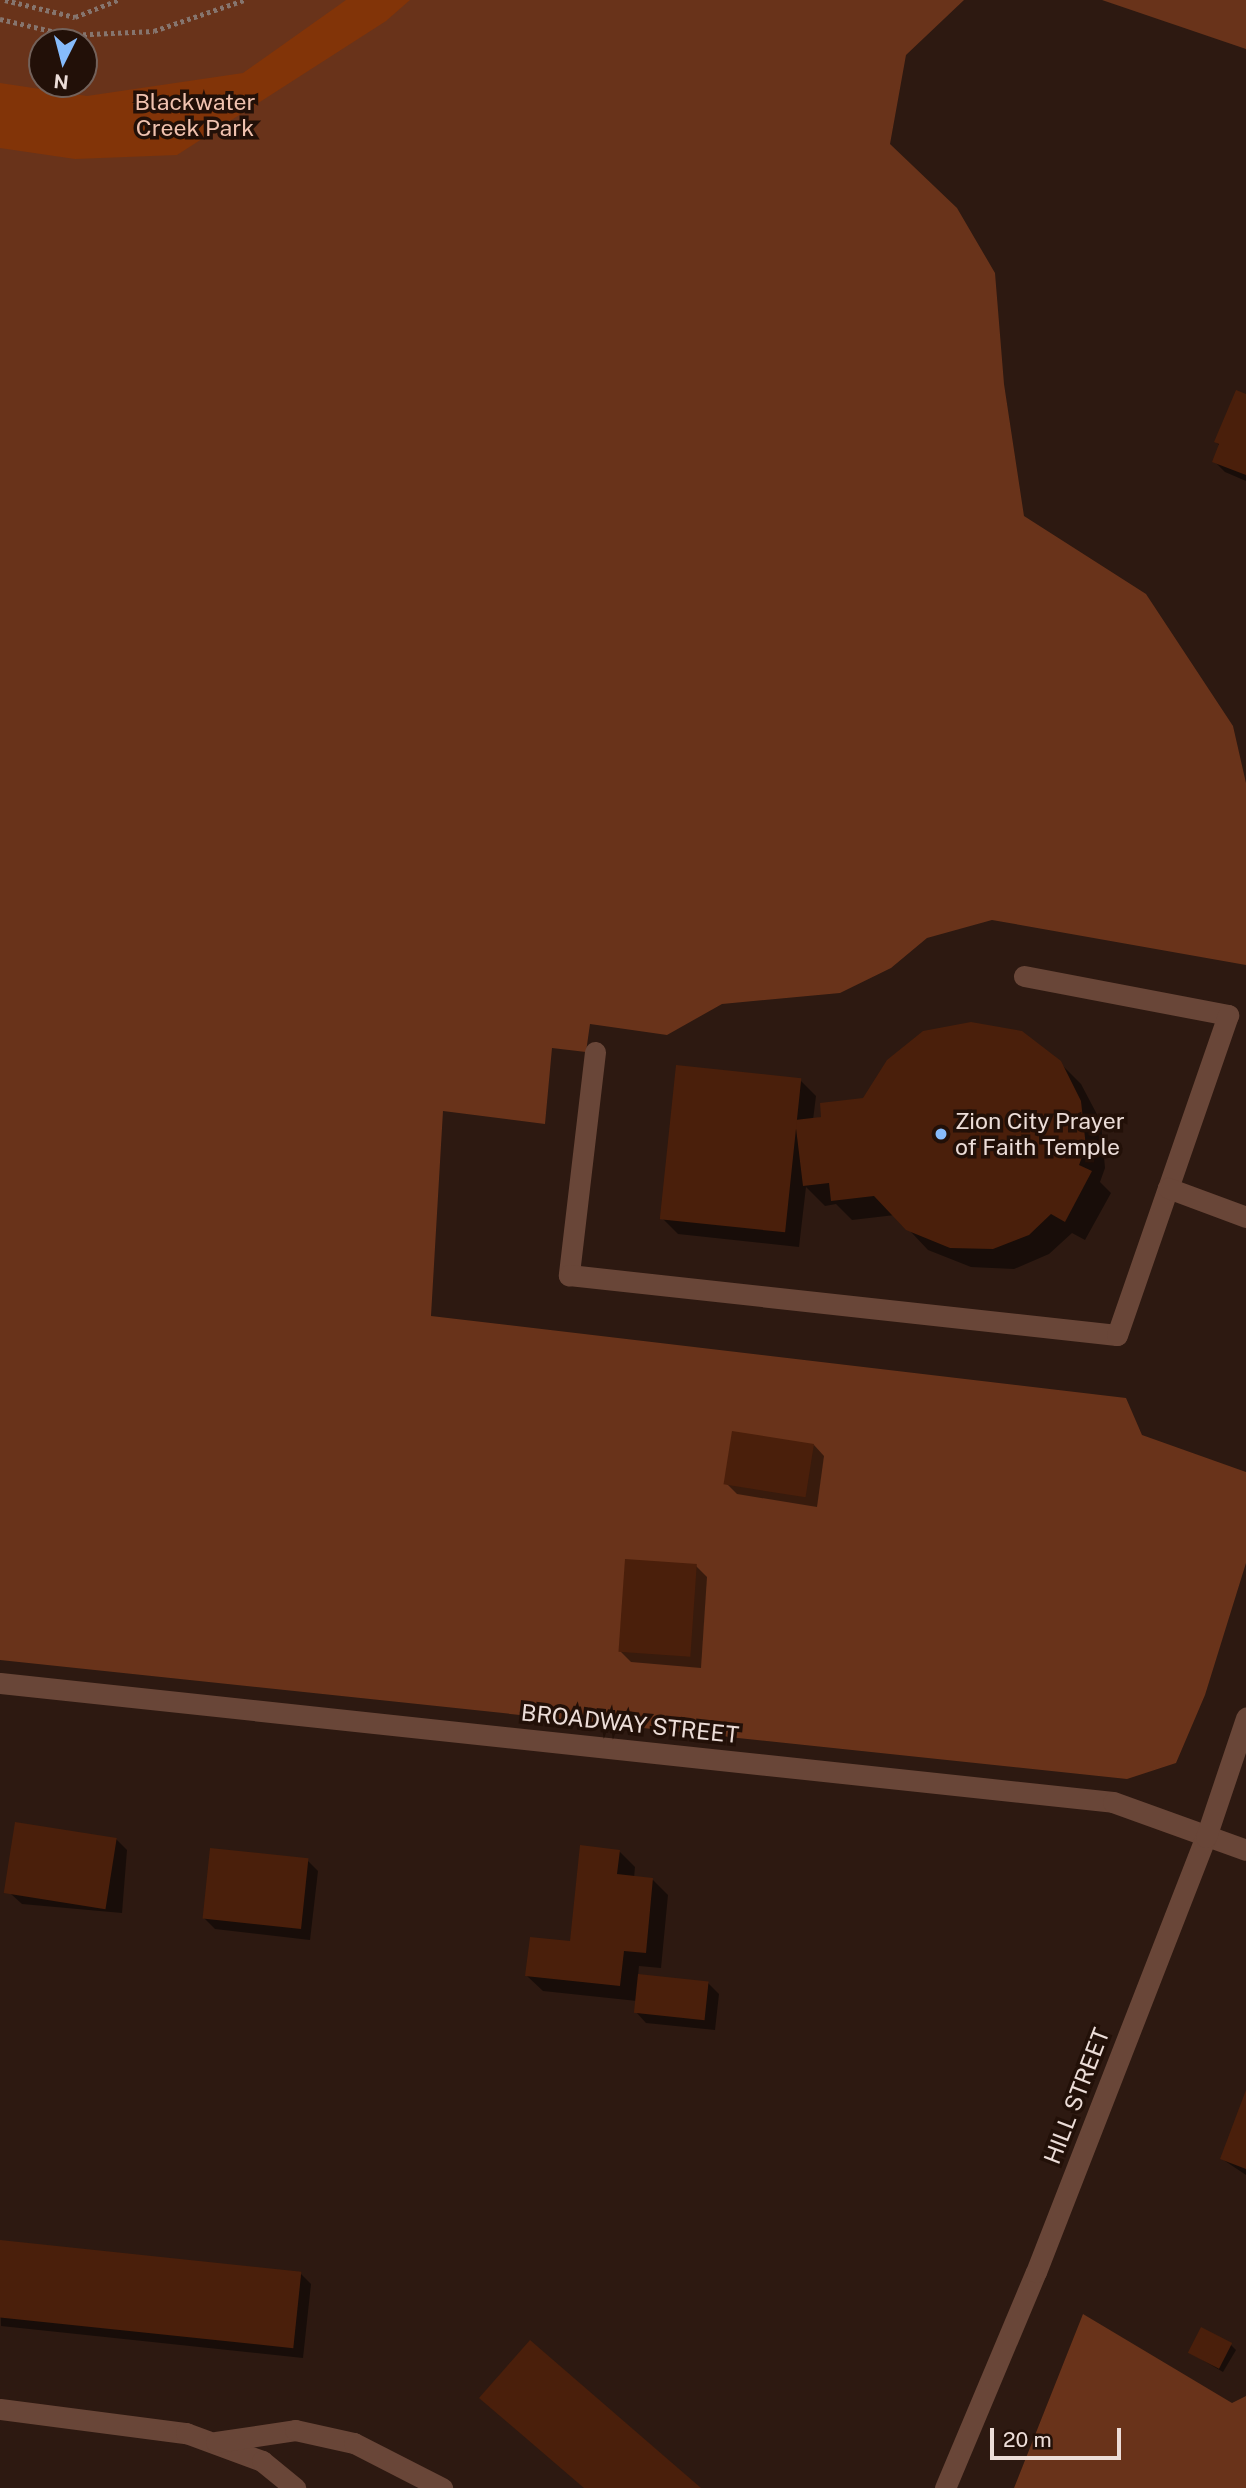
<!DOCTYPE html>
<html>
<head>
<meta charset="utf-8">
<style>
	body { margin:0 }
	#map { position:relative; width:1246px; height:2488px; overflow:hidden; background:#2d1911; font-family:"Public Sans",sans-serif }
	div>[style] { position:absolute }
	.green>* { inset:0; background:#69331a }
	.water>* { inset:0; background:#823408 }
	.shadow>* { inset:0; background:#0007 }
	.building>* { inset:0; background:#4a1f0b; transform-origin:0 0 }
	.path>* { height:4.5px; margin-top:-2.25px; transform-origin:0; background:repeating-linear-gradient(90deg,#86756e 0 3.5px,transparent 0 7px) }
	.minor>* { height:21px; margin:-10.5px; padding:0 10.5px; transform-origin:10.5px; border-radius:10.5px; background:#694638 }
	.dots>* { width:19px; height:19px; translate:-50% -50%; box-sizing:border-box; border:4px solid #221008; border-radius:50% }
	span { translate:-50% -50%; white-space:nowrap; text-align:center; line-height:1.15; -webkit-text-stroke:7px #221008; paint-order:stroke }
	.park-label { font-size:23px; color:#f0c2af }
	.poi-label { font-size:23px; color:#ecddd8 }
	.left { translate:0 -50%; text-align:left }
	.street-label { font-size:23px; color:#ecddd8 }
	.north { position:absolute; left:28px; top:28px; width:70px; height:70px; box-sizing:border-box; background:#221008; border:2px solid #73625b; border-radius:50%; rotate:186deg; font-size:19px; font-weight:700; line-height:28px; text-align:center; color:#ecddd8 }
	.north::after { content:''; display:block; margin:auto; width:24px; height:32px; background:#86bbfb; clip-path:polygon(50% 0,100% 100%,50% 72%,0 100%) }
	.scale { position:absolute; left:990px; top:2428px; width:131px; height:32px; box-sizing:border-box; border:4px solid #ecddd8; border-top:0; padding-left:9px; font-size:21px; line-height:24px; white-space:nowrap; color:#ecddd8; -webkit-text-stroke:5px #221008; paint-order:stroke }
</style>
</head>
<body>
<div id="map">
	<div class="green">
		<i style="clip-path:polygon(evenodd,0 0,964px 0,906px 55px,890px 144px,957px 208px,995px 273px,1004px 384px,1024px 516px,1146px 594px,1233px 726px,1246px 783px,1246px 965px,992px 920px,927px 938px,891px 968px,840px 993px,722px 1004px,667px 1035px,590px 1024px,586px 1052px,552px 1048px,545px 1124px,443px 1111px,431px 1316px,1126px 1398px,1142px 1435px,1246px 1472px,1246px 1563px,1205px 1695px,1176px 1763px,1127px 1779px,0 1660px,0 0,42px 42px,84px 42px,84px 84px,42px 84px,42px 42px)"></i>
		<i style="clip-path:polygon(1102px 0,1246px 0,1246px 49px)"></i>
		<i style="clip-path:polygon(1083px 2314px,1232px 2403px,1246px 2396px,1246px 2488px,1014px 2488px)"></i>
	</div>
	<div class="water">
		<i style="clip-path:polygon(346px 0,410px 0,386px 21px,177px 155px,75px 159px,0 148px,0 83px,87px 96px,243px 73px)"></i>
	</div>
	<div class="shadow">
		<i style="clip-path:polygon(1246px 396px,1246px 481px,1225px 472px,1214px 461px,1220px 446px,1216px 442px)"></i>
		<i style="clip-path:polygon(1060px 1063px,1081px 1084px,1101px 1122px,1105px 1168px,1100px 1182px,1111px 1193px,1085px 1240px,1072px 1233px,1049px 1254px,1014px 1269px,971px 1267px,928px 1250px,895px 1215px,852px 1220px,836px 1204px,825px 1206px,806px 1187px,799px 1247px,678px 1234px,662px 1218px,800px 1080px,816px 1096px,813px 1120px,865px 1100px)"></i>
		<i style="clip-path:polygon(814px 1445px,824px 1456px,817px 1507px,737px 1494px,726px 1483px)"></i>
		<i style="clip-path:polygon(696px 1566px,707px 1577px,701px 1668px,631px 1662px,621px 1652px)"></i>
		<i style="clip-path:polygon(116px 1839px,127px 1850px,122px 1913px,22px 1904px,11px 1894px)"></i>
		<i style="clip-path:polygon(619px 1851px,635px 1867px,634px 1878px,653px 1880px,668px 1895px,661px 1968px,639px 1966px,638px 1976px,708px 1983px,719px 1994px,715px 2030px,646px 2023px,636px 2012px,637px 2001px,543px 1991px,527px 1976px,571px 1943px)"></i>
		<i style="clip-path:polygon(307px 1860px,318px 1871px,310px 1940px,215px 1929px,204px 1918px)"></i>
		<i style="clip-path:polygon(1246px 2094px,1246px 2175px,1222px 2159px)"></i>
		<i style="clip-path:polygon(0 2242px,300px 2273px,311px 2284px,303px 2358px,1px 2326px)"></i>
		<i style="clip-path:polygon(1231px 2345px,1236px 2350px,1223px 2372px,1189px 2352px)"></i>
	</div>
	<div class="building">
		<i style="clip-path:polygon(1236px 390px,1246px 394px,1246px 475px,1212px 462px,1219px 444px,1214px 442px)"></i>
		<i style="clip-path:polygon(971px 1022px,1022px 1031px,1061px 1061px,1081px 1101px,1086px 1147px,1079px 1165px,1092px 1171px,1065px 1222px,1051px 1214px,1029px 1235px,993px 1249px,950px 1248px,906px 1230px,874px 1196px,831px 1201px,829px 1183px,803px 1186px,795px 1120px,821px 1117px,820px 1103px,863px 1098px,887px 1060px,923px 1031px)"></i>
		<i style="left:676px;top:1065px;width:126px;height:155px;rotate:6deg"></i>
		<i style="left:732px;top:1431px;width:83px;height:54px;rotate:9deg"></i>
		<i style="left:625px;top:1559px;width:72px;height:93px;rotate:4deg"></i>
		<i style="left:15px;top:1822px;width:103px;height:72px;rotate:9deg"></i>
		<i style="clip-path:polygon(580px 1845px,620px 1850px,617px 1874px,653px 1878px,646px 1953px,624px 1951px,620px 1986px,525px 1976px,530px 1937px,570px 1941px)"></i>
		<i style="left:210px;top:1848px;width:99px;height:71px;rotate:6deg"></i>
		<i style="left:638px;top:1974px;width:71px;height:39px;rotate:6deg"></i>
		<i style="clip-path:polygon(1246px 2090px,1246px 2169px,1220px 2159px)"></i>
		<i style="left:0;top:2240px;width:303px;height:77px;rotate:6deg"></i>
		<i style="left:1201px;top:2327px;width:35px;height:29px;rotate:27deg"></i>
		<i style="clip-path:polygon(530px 2340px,701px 2488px,584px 2488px,479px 2398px)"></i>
	</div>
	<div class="path">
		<i style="left:5px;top:0;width:72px;rotate:13.7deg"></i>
		<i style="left:75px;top:17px;width:46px;rotate:-21.6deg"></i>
		<i style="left:0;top:19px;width:71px;rotate:13.1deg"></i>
		<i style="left:69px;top:35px;width:85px;rotate:-2.7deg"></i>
		<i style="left:154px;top:31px;width:95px;rotate:-19deg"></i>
	</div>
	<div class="minor">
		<i style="left:1024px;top:976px;width:208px;rotate:10.8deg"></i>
		<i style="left:1228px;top:1015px;width:183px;rotate:109.1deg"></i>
		<i style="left:595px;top:1052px;width:225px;rotate:96.7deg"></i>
		<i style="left:569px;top:1275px;width:551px;rotate:6.25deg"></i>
		<i style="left:1117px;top:1335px;width:156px;rotate:-70.9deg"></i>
		<i style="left:1168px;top:1188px;width:83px;rotate:20.4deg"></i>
		<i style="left:0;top:1683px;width:1119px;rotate:6.1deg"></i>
		<i style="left:1113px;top:1802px;width:141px;rotate:19.8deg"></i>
		<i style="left:0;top:2409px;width:188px;rotate:7.4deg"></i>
		<i style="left:186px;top:2433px;width:81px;rotate:20.2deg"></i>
		<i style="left:262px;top:2461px;width:43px;rotate:39.3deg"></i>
		<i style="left:216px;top:2442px;width:80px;rotate:-8.6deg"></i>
		<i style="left:295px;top:2430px;width:60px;rotate:12.4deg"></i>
		<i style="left:354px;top:2443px;width:99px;rotate:27.1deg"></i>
		<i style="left:945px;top:2488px;width:234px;rotate:-67.2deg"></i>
		<i style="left:1036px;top:2272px;width:467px;rotate:-68.7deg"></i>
		<i style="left:1206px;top:1837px;width:126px;rotate:-71.4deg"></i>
	</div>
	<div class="dots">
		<i style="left:941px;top:1134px;background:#86bbfb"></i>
	</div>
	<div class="park-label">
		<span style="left:195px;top:115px">Blackwater<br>Creek Park</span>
	</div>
	<div class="poi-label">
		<span class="left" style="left:955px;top:1134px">Zion City Prayer<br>of Faith Temple</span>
	</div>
	<div class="street-label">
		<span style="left:630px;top:1724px;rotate:6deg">BROADWAY STREET</span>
		<span style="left:1077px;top:2096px;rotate:-69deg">HILL STREET</span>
	</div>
	<div class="north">N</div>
	<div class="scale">20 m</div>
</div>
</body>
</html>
